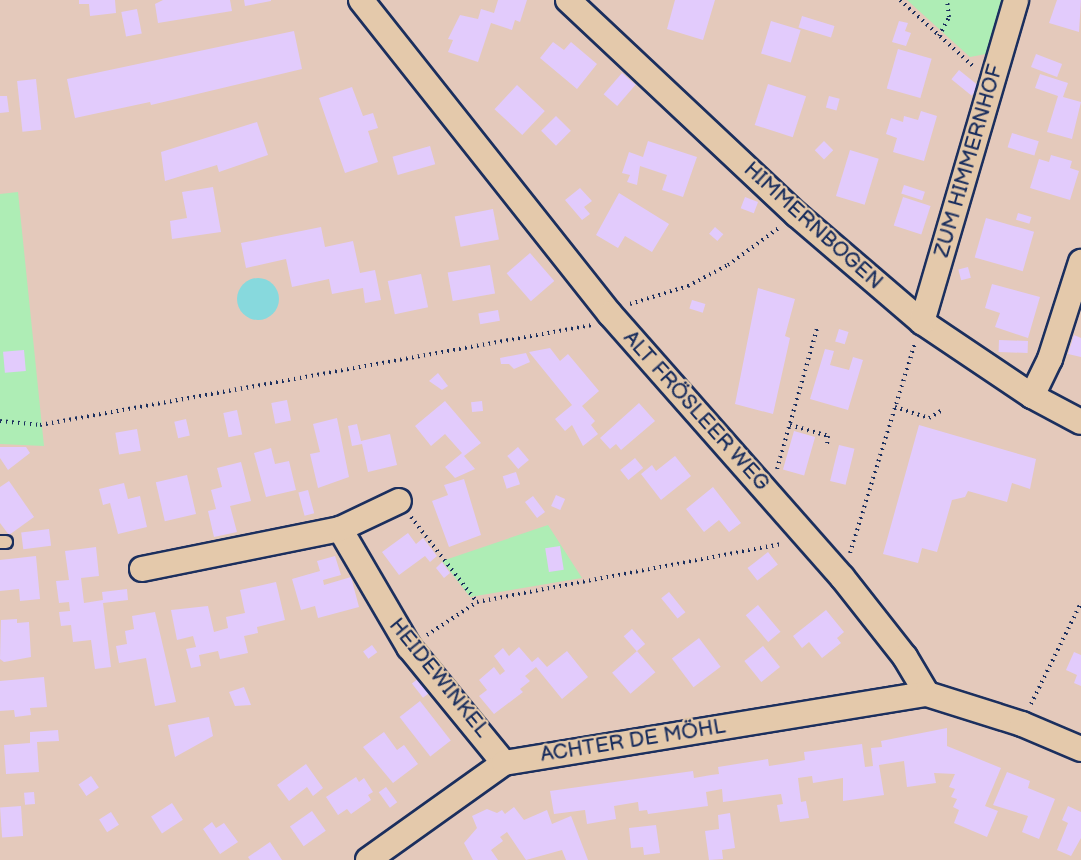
<!DOCTYPE html>
<html>
<head>
<meta charset="utf-8">
<style>
	body { margin:0 }
	#map { position:relative; width:1081px; height:860px; overflow:hidden; background:#e4c9bb; font-family:"Balsamiq Sans",sans-serif }
	div>[style] { position:absolute }
	.green>* { inset:0; background:#aeedb5 }
	.water>* { inset:0; background:#87d9dd }
	.round { border-radius:50% }
	.building>* { inset:0; background:#e2cbfc; transform-origin:0 0 }
	.path>* { height:4px; margin-top:-2px; transform-origin:0; background:repeating-linear-gradient(90deg,#1b2f5e 0 1.5px,transparent 0 6px) }
	.roads { filter:drop-shadow(2px 0 #1b2f5e) drop-shadow(-2px 0 #1b2f5e) drop-shadow(0 2px #1b2f5e) drop-shadow(0 -2px #1b2f5e) }
	.lane>* { height:12px; margin:-6px; padding:0 6px; transform-origin:6px; border-radius:6px; background:#e4c9ab }
	.street>* { height:24px; margin:-12px; padding:0 12px; transform-origin:12px; border-radius:12px; background:#e4c9ab }
	span { translate:-50% -50%; white-space:nowrap; text-align:center; line-height:1.15; -webkit-text-stroke:4.5px #e4c9ab; paint-order:stroke }
	.street-label { font-size:21px; color:#1b2f5e }
</style>
</head>
<body>
<div id="map">
	<div class="green">
		<i style="clip-path:polygon(907px 0,1002px 0,986px 54px,970px 57px)"></i>
		<i style="clip-path:polygon(18px 192px,44px 446px,0 444px,0 194px)"></i>
		<i style="clip-path:polygon(548px 525px,582px 578px,470px 597px,442px 561px)"></i>
	</div>
	<div class="water">
		<i class="round" style="left:237px;top:278px;width:42px;height:42px"></i>
	</div>
	<div class="building">
		<i style="clip-path:polygon(79px 0,115px 0,116px 13px,90px 16px,89px 4px,79px 4px)"></i>
		<i style="clip-path:polygon(163px 0,230px 0,232px 11px,158px 23px,155px 4px)"></i>
		<i style="clip-path:polygon(244px 0,271px 0,271px 1px,245px 6px)"></i>
		<i style="clip-path:polygon(498px 0,527px 0,520px 22px,515px 20px,512px 30px,491px 23px,478px 62px,448px 52px,453px 40px,448px 39px,460px 15px,478px 19px,481px 9px,494px 13px)"></i>
		<i style="clip-path:polygon(675px 0,715px 0,703px 40px,667px 29px)"></i>
		<i style="clip-path:polygon(1057px 0,1081px 0,1079px 32px,1049px 23px)"></i>
		<i style="left:137px;top:9px;width:25px;height:16px;rotate:79deg"></i>
		<i style="left:802px;top:16px;width:34px;height:12px;rotate:17deg"></i>
		<i style="left:771px;top:21px;width:31px;height:34px;rotate:17deg"></i>
		<i style="clip-path:polygon(899px 21px,908px 23px,905px 31px,911px 33px,906px 46px,892px 42px)"></i>
		<i style="clip-path:polygon(294px 31px,302px 69px,151px 105px,150px 102px,75px 118px,67px 79px)"></i>
		<i style="clip-path:polygon(553px 42px,564px 50px,571px 42px,597px 64px,577px 89px,540px 58px)"></i>
		<i style="left:898px;top:49px;width:35px;height:41px;rotate:16deg"></i>
		<i style="left:1036px;top:54px;width:28px;height:14px;rotate:21deg"></i>
		<i style="left:959px;top:70px;width:26px;height:12px;rotate:39deg"></i>
		<i style="left:622px;top:73px;width:18px;height:28px;rotate:41deg"></i>
		<i style="clip-path:polygon(1040px 74px,1068px 83px,1063px 97px,1081px 102px,1072px 139px,1047px 132px,1058px 96px,1035px 88px)"></i>
		<i style="left:36px;top:79px;width:51px;height:19px;rotate:84deg"></i>
		<i style="left:768px;top:84px;width:40px;height:43px;rotate:18deg"></i>
		<i style="left:517px;top:85px;width:38px;height:33px;rotate:43deg"></i>
		<i style="clip-path:polygon(352px 87px,363px 116px,373px 113px,378px 128px,368px 131px,378px 162px,345px 173px,319px 98px)"></i>
		<i style="clip-path:polygon(0 96px,7px 96px,9px 112px,0 113px)"></i>
		<i style="left:829px;top:96px;width:11px;height:12px;rotate:15deg"></i>
		<i style="clip-path:polygon(921px 111px,937px 116px,924px 161px,893px 152px,897px 138px,886px 134px,891px 118px,903px 122px,904px 116px,918px 120px)"></i>
		<i style="left:556px;top:116px;width:21px;height:21px;rotate:45deg"></i>
		<i style="clip-path:polygon(257px 122px,268px 155px,219px 172px,217px 165px,165px 181px,161px 152px)"></i>
		<i style="left:1012px;top:133px;width:28px;height:15px;rotate:17deg"></i>
		<i style="clip-path:polygon(648px 141px,697px 157px,683px 197px,662px 190px,667px 175px,640px 166px,637px 185px,627px 182px,630px 175px,622px 173px,629px 152px,643px 157px)"></i>
		<i style="left:824px;top:141px;width:13px;height:13px;rotate:45deg"></i>
		<i style="left:430px;top:146px;width:19px;height:39px;rotate:74deg"></i>
		<i style="left:850px;top:150px;width:30px;height:48px;rotate:17deg"></i>
		<i style="clip-path:polygon(1051px 155px,1072px 161px,1070px 168px,1079px 171px,1070px 200px,1030px 188px,1039px 159px,1049px 162px)"></i>
		<i style="left:904px;top:185px;width:22px;height:9px;rotate:18deg"></i>
		<i style="clip-path:polygon(213px 187px,221px 232px,172px 239px,170px 221px,187px 218px,182px 192px)"></i>
		<i style="clip-path:polygon(580px 188px,592px 201px,584px 207px,590px 214px,582px 220px,565px 200px)"></i>
		<i style="clip-path:polygon(619px 193px,669px 224px,652px 252px,625px 236px,618px 248px,596px 235px)"></i>
		<i style="left:745px;top:197px;width:14px;height:12px;rotate:21deg"></i>
		<i style="left:903px;top:197px;width:29px;height:30px;rotate:18deg"></i>
		<i style="left:493px;top:209px;width:31px;height:39px;rotate:79deg"></i>
		<i style="left:1018px;top:213px;width:14px;height:7px;rotate:17deg"></i>
		<i style="left:986px;top:218px;width:50px;height:41px;rotate:16deg"></i>
		<i style="clip-path:polygon(321px 227px,325px 247px,353px 241px,360px 273px,375px 270px,381px 300px,365px 303px,363px 288px,332px 294px,329px 279px,292px 287px,286px 259px,246px 268px,241px 243px)"></i>
		<i style="left:715px;top:227px;width:11px;height:9px;rotate:41deg"></i>
		<i style="left:530px;top:253px;width:37px;height:31px;rotate:49deg"></i>
		<i style="left:490px;top:265px;width:29px;height:43px;rotate:80deg"></i>
		<i style="left:968px;top:267px;width:11px;height:10px;rotate:75deg"></i>
		<i style="left:421px;top:274px;width:34px;height:34px;rotate:78deg"></i>
		<i style="clip-path:polygon(992px 284px,1040px 297px,1028px 338px,995px 327px,1000px 313px,985px 308px)"></i>
		<i style="clip-path:polygon(758px 288px,795px 299px,785px 336px,790px 338px,773px 414px,735px 404px)"></i>
		<i style="left:692px;top:300px;width:14px;height:9px;rotate:17deg"></i>
		<i style="left:498px;top:310px;width:11px;height:20px;rotate:80deg"></i>
		<i style="left:839px;top:329px;width:10px;height:13px;rotate:17deg"></i>
		<i style="clip-path:polygon(1074px 335px,1081px 338px,1081px 357px,1068px 354px)"></i>
		<i style="left:999px;top:340px;width:29px;height:12px;rotate:2deg"></i>
		<i style="clip-path:polygon(550px 348px,560px 361px,568px 354px,599px 391px,582px 406px,595px 421px,591px 425px,598px 434px,583px 446px,572px 425px,565px 431px,555px 419px,572px 405px,529px 352px)"></i>
		<i style="clip-path:polygon(825px 349px,834px 351px,830px 365px,849px 370px,853px 357px,863px 360px,848px 410px,810px 399px)"></i>
		<i style="left:24px;top:350px;width:21px;height:21px;rotate:85deg"></i>
		<i style="clip-path:polygon(526px 353px,530px 362px,514px 369px,509px 364px,501px 364px,500px 358px)"></i>
		<i style="clip-path:polygon(438px 373px,448px 386px,442px 390px,429px 381px)"></i>
		<i style="left:287px;top:400px;width:21px;height:16px;rotate:79deg"></i>
		<i style="clip-path:polygon(445px 401px,481px 443px,464px 456px,475px 469px,455px 478px,445px 467px,462px 453px,445px 434px,431px 446px,415px 426px)"></i>
		<i style="left:482px;top:401px;width:10px;height:11px;rotate:84deg"></i>
		<i style="clip-path:polygon(639px 403px,655px 421px,621px 450px,616px 444px,610px 449px,600px 438px)"></i>
		<i style="left:237px;top:410px;width:25px;height:14px;rotate:78deg"></i>
		<i style="clip-path:polygon(337px 418px,349px 477px,318px 488px,310px 454px,320px 452px,313px 424px)"></i>
		<i style="left:186px;top:419px;width:17px;height:12px;rotate:77deg"></i>
		<i style="clip-path:polygon(357px 424px,361px 441px,390px 434px,397px 465px,368px 472px,362px 444px,352px 446px,348px 426px)"></i>
		<i style="clip-path:polygon(919px 425px,1036px 459px,1030px 489px,1012px 483px,1007px 502px,968px 491px,965px 497px,952px 500px,937px 552px,922px 548px,918px 563px,883px 554px)"></i>
		<i style="left:137px;top:429px;width:22px;height:22px;rotate:80deg"></i>
		<i style="left:794px;top:431px;width:22px;height:40px;rotate:16deg"></i>
		<i style="left:839px;top:445px;width:16px;height:37px;rotate:14deg"></i>
		<i style="clip-path:polygon(0 447px,26px 447px,30px 453px,8px 470px,0 458px)"></i>
		<i style="left:518px;top:447px;width:17px;height:14px;rotate:50deg"></i>
		<i style="clip-path:polygon(271px 448px,275px 464px,289px 461px,296px 490px,266px 497px,254px 453px)"></i>
		<i style="clip-path:polygon(675px 456px,691px 476px,661px 500px,641px 474px,652px 465px,656px 471px)"></i>
		<i style="left:635px;top:458px;width:13px;height:19px;rotate:51deg"></i>
		<i style="clip-path:polygon(241px 462px,251px 501px,230px 506px,237px 532px,214px 537px,208px 511px,216px 509px,211px 490px,222px 487px,217px 468px)"></i>
		<i style="left:516px;top:472px;width:13px;height:14px;rotate:72deg"></i>
		<i style="left:187px;top:475px;width:40px;height:32px;rotate:77deg"></i>
		<i style="clip-path:polygon(464px 479px,481px 535px,449px 547px,432px 501px,448px 495px,444px 485px)"></i>
		<i style="clip-path:polygon(9px 481px,34px 517px,9px 535px,0 523px,0 487px)"></i>
		<i style="clip-path:polygon(124px 483px,128px 499px,140px 496px,147px 527px,118px 534px,110px 503px,103px 505px,99px 489px)"></i>
		<i style="clip-path:polygon(713px 487px,741px 523px,729px 532px,719px 520px,704px 532px,686px 509px)"></i>
		<i style="left:308px;top:490px;width:24px;height:10px;rotate:75deg"></i>
		<i style="left:556px;top:495px;width:10px;height:12px;rotate:24deg"></i>
		<i style="left:533px;top:496px;width:20px;height:10px;rotate:53deg"></i>
		<i style="left:49px;top:529px;width:17px;height:28px;rotate:83deg"></i>
		<i style="clip-path:polygon(408px 533px,416px 544px,423px 538px,437px 556px,430px 562px,425px 556px,399px 575px,382px 552px)"></i>
		<i style="left:560px;top:546px;width:24px;height:15px;rotate:81deg"></i>
		<i style="clip-path:polygon(96px 547px,99px 576px,81px 578px,84px 603px,103px 600px,102px 592px,127px 589px,128px 600px,103px 603px,111px 667px,95px 669px,91px 640px,73px 642px,71px 625px,61px 626px,59px 612px,70px 611px,69px 602px,59px 603px,56px 581px,69px 580px,65px 551px)"></i>
		<i style="left:768px;top:552px;width:16px;height:26px;rotate:52deg"></i>
		<i style="clip-path:polygon(36px 556px,40px 599px,20px 601px,19px 589px,0 591px,0 560px)"></i>
		<i style="clip-path:polygon(335px 556px,341px 575px,323px 580px,324px 585px,351px 577px,359px 607px,318px 618px,315px 606px,301px 610px,292px 579px,320px 571px,317px 561px)"></i>
		<i style="clip-path:polygon(442px 562px,450px 573px,444px 578px,436px 568px)"></i>
		<i style="clip-path:polygon(276px 582px,285px 620px,257px 627px,258px 633px,244px 636px,248px 653px,220px 659px,218px 651px,199px 655px,201px 666px,191px 668px,186px 649px,196px 647px,193px 636px,177px 640px,171px 610px,208px 606px,214px 632px,228px 628px,226px 617px,245px 613px,240px 590px)"></i>
		<i style="left:669px;top:592px;width:26px;height:10px;rotate:51deg"></i>
		<i style="left:758px;top:605px;width:35px;height:16px;rotate:50deg"></i>
		<i style="clip-path:polygon(826px 610px,844px 632px,837px 638px,841px 643px,822px 658px,809px 642px,802px 648px,793px 636px)"></i>
		<i style="clip-path:polygon(155px 612px,176px 702px,155px 706px,146px 658px,119px 663px,116px 646px,127px 644px,125px 631px,134px 629px,132px 616px)"></i>
		<i style="clip-path:polygon(17px 619px,17px 623px,29px 622px,31px 657px,4px 662px,0 659px,1px 620px)"></i>
		<i style="left:632px;top:629px;width:20px;height:11px;rotate:49deg"></i>
		<i style="left:699px;top:638px;width:36px;height:34px;rotate:53deg"></i>
		<i style="left:372px;top:645px;width:9px;height:11px;rotate:54deg"></i>
		<i style="left:763px;top:646px;width:27px;height:24px;rotate:51deg"></i>
		<i style="clip-path:polygon(519px 647px,532px 662px,538px 657px,547px 667px,567px 651px,588px 677px,562px 699px,536px 667px,525px 676px,530px 681px,520px 689px,523px 692px,494px 714px,479px 696px,487px 690px,479px 680px,494px 667px,500px 675px,505px 671px,494px 656px,503px 648px,509px 656px)"></i>
		<i style="left:637px;top:651px;width:28px;height:33px;rotate:49deg"></i>
		<i style="clip-path:polygon(1074px 652px,1081px 655px,1081px 686px,1074px 683px,1077px 675px,1066px 670px)"></i>
		<i style="clip-path:polygon(44px 677px,47px 707px,30px 708px,31px 715px,15px 717px,14px 710px,0 711px,0 681px)"></i>
		<i style="left:419px;top:678px;width:18px;height:9px;rotate:52deg"></i>
		<i style="clip-path:polygon(244px 687px,251px 705px,235px 706px,229px 692px)"></i>
		<i style="left:420px;top:701px;width:50px;height:26px;rotate:52deg"></i>
		<i style="clip-path:polygon(209px 717px,213px 736px,175px 757px,168px 725px)"></i>
		<i style="clip-path:polygon(947px 728px,947px 746px,1001px 768px,985px 806px,998px 811px,987px 837px,954px 823px,959px 810px,953px 807px,957px 799px,951px 797px,955px 789px,949px 787px,955px 774px,934px 773px,936px 783px,907px 787px,904px 761px,879px 765px,884px 795px,843px 801px,843px 778px,813px 783px,812px 776px,798px 778px,801px 802px,806px 801px,809px 818px,780px 822px,777px 805px,783px 804px,781px 794px,723px 802px,722px 789px,706px 792px,708px 806px,648px 814px,647px 810px,639px 811px,638px 802px,614px 806px,616px 819px,587px 824px,585px 810px,554px 814px,550px 791px,693px 771px,694px 778px,711px 775px,719px 774px,718px 767px,768px 759px,769px 766px,795px 762px,805px 760px,804px 752px,862px 744px,865px 767px,873px 766px,871px 748px,882px 747px,881px 741px)"></i>
		<i style="clip-path:polygon(58px 730px,59px 741px,37px 742px,39px 772px,6px 774px,4px 745px,30px 743px,30px 732px)"></i>
		<i style="clip-path:polygon(384px 732px,397px 750px,404px 745px,418px 764px,393px 783px,363px 747px)"></i>
		<i style="clip-path:polygon(306px 764px,323px 788px,313px 796px,307px 787px,289px 801px,277px 785px)"></i>
		<i style="clip-path:polygon(1007px 772px,1030px 781px,1028px 788px,1055px 799px,1039px 839px,1022px 832px,1028px 816px,993px 805px)"></i>
		<i style="left:91px;top:776px;width:14px;height:15px;rotate:56deg"></i>
		<i style="clip-path:polygon(356px 777px,359px 782px,364px 778px,373px 792px,368px 795px,371px 800px,351px 814px,347px 809px,338px 815px,326px 797px)"></i>
		<i style="left:386px;top:787px;width:19px;height:9px;rotate:54deg"></i>
		<i style="left:34px;top:792px;width:12px;height:10px;rotate:85deg"></i>
		<i style="left:172px;top:803px;width:20px;height:25px;rotate:57deg"></i>
		<i style="left:21px;top:806px;width:30px;height:21px;rotate:86deg"></i>
		<i style="clip-path:polygon(1068px 806px,1081px 812px,1081px 838px,1071px 856px,1057px 850px,1068px 823px,1062px 820px)"></i>
		<i style="clip-path:polygon(514px 807px,524px 820px,547px 810px,552px 824px,571px 816px,588px 860px,566px 860px,562px 850px,526px 860px,507px 832px,500px 837px,503px 841px,491px 850px,498px 860px,473px 860px,464px 843px,477px 828px,472px 816px,487px 809px,497px 813px,502px 810px,505px 814px)"></i>
		<i style="left:312px;top:811px;width:24px;height:27px;rotate:55deg"></i>
		<i style="left:111px;top:812px;width:15px;height:14px;rotate:58deg"></i>
		<i style="clip-path:polygon(730px 813px,735px 848px,722px 850px,723px 859px,709px 860px,705px 831px,719px 829px,718px 815px)"></i>
		<i style="clip-path:polygon(212px 822px,216px 828px,224px 823px,238px 842px,220px 854px,203px 829px)"></i>
		<i style="clip-path:polygon(656px 825px,660px 853px,644px 855px,643px 847px,631px 848px,629px 828px)"></i>
		<i style="clip-path:polygon(270px 842px,282px 860px,250px 860px,248px 857px)"></i>
	</div>
	<div class="path">
		<i style="left:900px;top:0;width:101px;rotate:42.2deg"></i>
		<i style="left:939px;top:36px;width:21px;rotate:-62deg"></i>
		<i style="left:949px;top:17px;width:17px;rotate:-97deg"></i>
		<i style="left:630px;top:304px;width:61px;rotate:-17.2deg"></i>
		<i style="left:688px;top:286px;width:45px;rotate:-27.7deg"></i>
		<i style="left:728px;top:265px;width:63px;rotate:-36deg"></i>
		<i style="left:895px;top:407px;width:36px;rotate:18deg"></i>
		<i style="left:929px;top:418px;width:17px;rotate:-31deg"></i>
		<i style="left:0;top:421px;width:40px;rotate:5.7deg"></i>
		<i style="left:40px;top:425px;width:561px;rotate:-10.27deg"></i>
		<i style="left:790px;top:425px;width:40px;rotate:16deg"></i>
		<i style="left:828px;top:436px;width:8px;rotate:97deg"></i>
		<i style="left:777px;top:469px;width:146px;rotate:-74.1deg"></i>
		<i style="left:411px;top:517px;width:108px;rotate:52.2deg"></i>
		<i style="left:850px;top:553px;width:220px;rotate:-72.8deg"></i>
		<i style="left:427px;top:635px;width:60px;rotate:-33.4deg"></i>
		<i style="left:477px;top:602px;width:310px;rotate:-10.8deg"></i>
		<i style="left:1031px;top:704px;width:113px;rotate:-63.7deg"></i>
	</div>
	<div class="roads">
		<div class="lane">
			<i style="left:0;top:542px;width:6px"></i>
		</div>
		<div class="street">
			<i style="left:361px;top:0;width:401px;rotate:51.6deg"></i>
			<i style="left:610px;top:314px;width:351px;rotate:48.6deg"></i>
			<i style="left:842px;top:577px;width:102px;rotate:51.8deg"></i>
			<i style="left:905px;top:657px;width:43px;rotate:59.3deg"></i>
			<i style="left:568px;top:0;width:314px;rotate:43.2deg"></i>
			<i style="left:797px;top:215px;width:165px;rotate:40.6deg"></i>
			<i style="left:922px;top:322px;width:133px;rotate:33.9deg"></i>
			<i style="left:1032px;top:396px;width:55px;rotate:28deg"></i>
			<i style="left:922px;top:322px;width:335px;rotate:-73.7deg"></i>
			<i style="left:1032px;top:396px;width:41px;rotate:-64.1deg"></i>
			<i style="left:1050px;top:359px;width:102px;rotate:-72.3deg"></i>
			<i style="left:340px;top:529px;width:137px;rotate:59.7deg"></i>
			<i style="left:409px;top:647px;width:150px;rotate:50.7deg"></i>
			<i style="left:142px;top:569px;width:202px;rotate:-11.4deg"></i>
			<i style="left:340px;top:529px;width:65px;rotate:-25.4deg"></i>
			<i style="left:368px;top:860px;width:167px;rotate:-35.5deg"></i>
			<i style="left:504px;top:763px;width:429px;rotate:-9.3deg"></i>
			<i style="left:927px;top:694px;width:100px;rotate:17.5deg"></i>
			<i style="left:1022px;top:724px;width:64px;rotate:23deg"></i>
		</div>
	</div>
	<div class="street-label">
		<span style="left:969px;top:161px;rotate:-74deg">ZUM HIMMERNHOF</span>
		<span style="left:813px;top:226px;rotate:42deg">HIMMERNBOGEN</span>
		<span style="left:696px;top:411px;rotate:48deg">ALT FRÖSLEER WEG</span>
		<span style="left:439px;top:678px;rotate:51deg">HEIDEWINKEL</span>
		<span style="left:633px;top:741px;rotate:-9deg">ACHTER DE MÖHL</span>
	</div>
</div>
</body>
</html>
